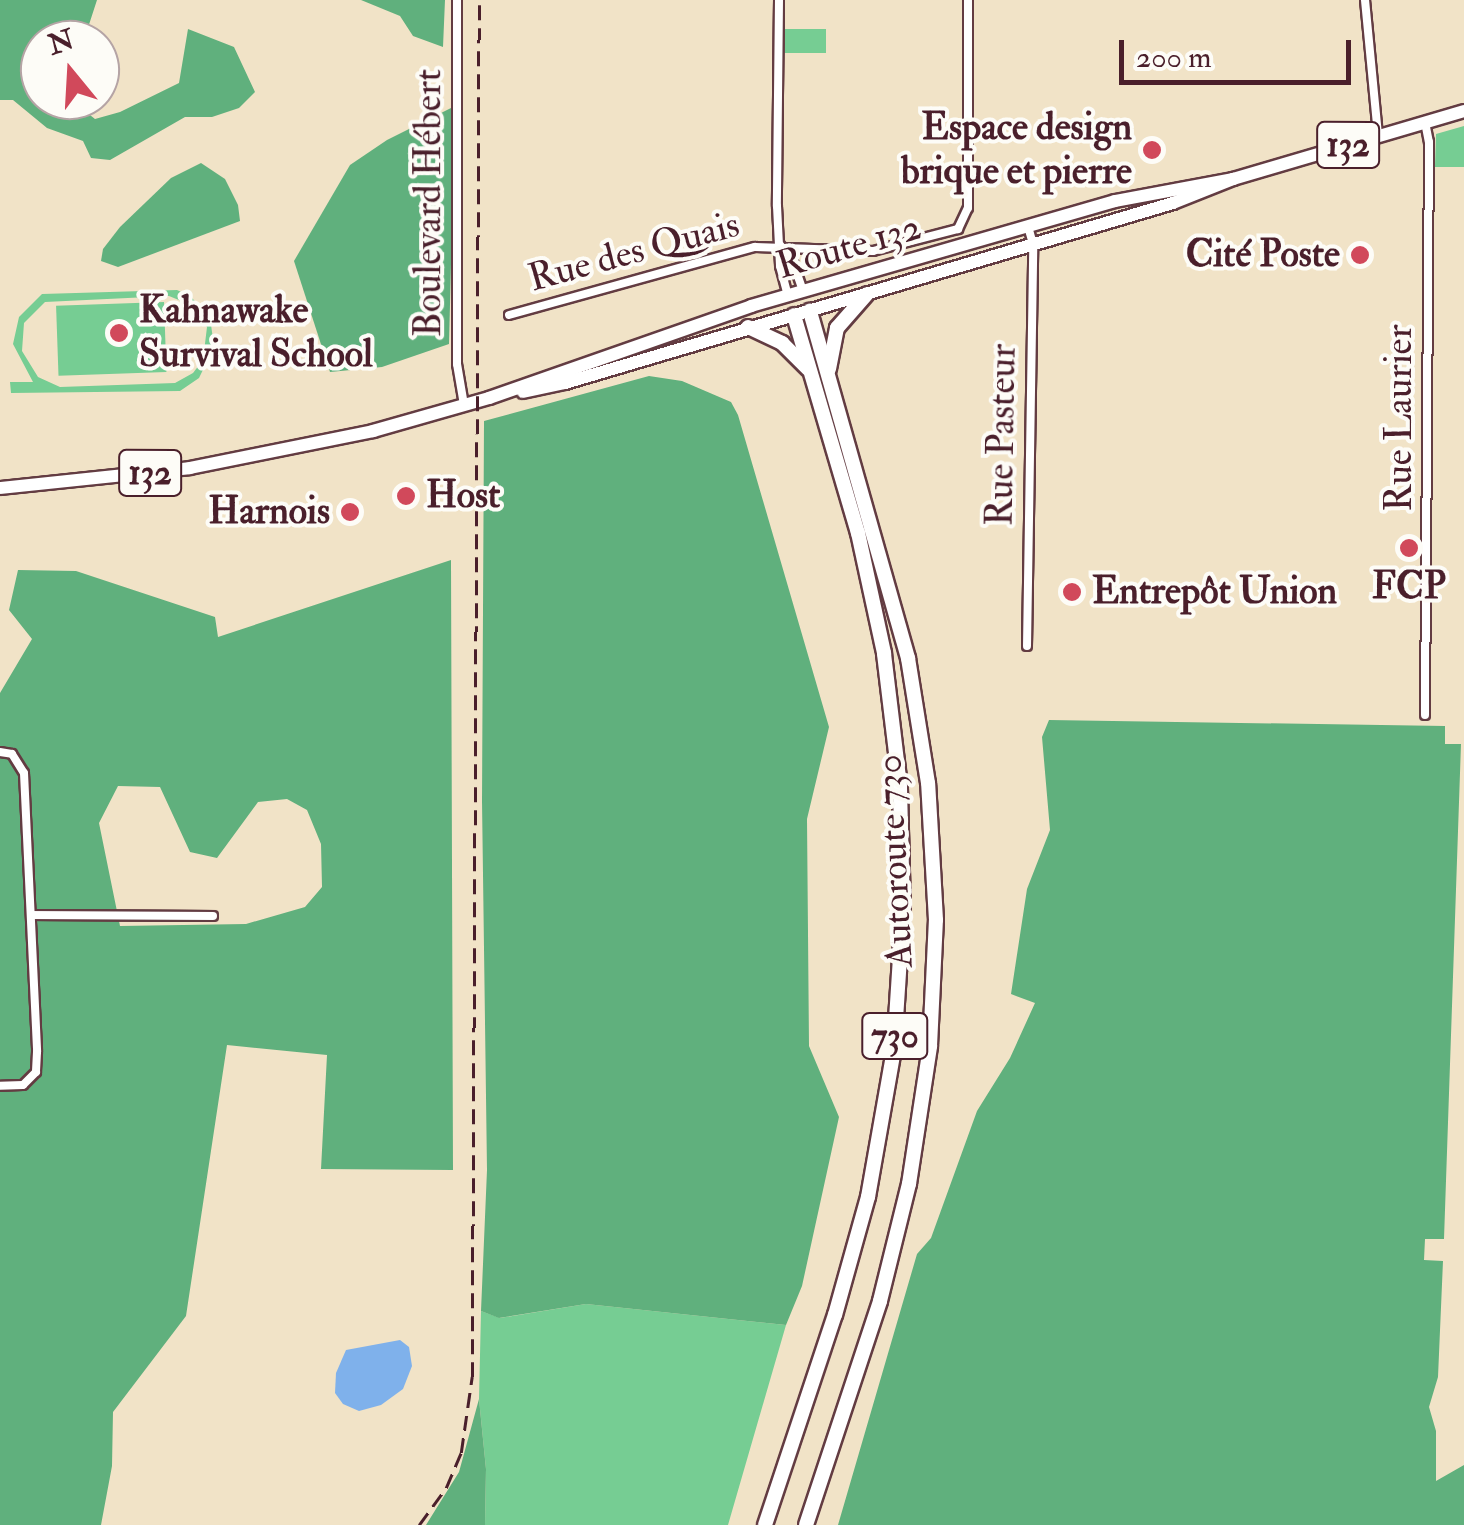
<!DOCTYPE html>
<html>
<head>
<meta charset="utf-8">
<style>
	body { margin:0 }
	#map { position:relative; width:1464px; height:1525px; overflow:hidden; background:#f1e3c7; font-family:"IM FELL Double Pica",serif }
	div>[style] { position:absolute }
	.green>* { inset:0; background:#76cd93; transform-origin:0 0 }
	.forest>* { inset:0; background:#60b07d }
	.water>* { inset:0; background:#7fb1eb }
	.roads { filter:drop-shadow(2px 0 #633c42) drop-shadow(-2px 0 #633c42) drop-shadow(0 2px #633c42) drop-shadow(0 -2px #633c42) }
	.minor>* { height:8px; margin:-4px; padding:0 4px; transform-origin:4px; border-radius:4px; background:#fff }
	.trunk>* { height:12px; margin:-6px; padding:0 6px; transform-origin:6px; border-radius:6px; background:#fff }
	.motorway>* { height:14px; margin:-7px; padding:0 7px; transform-origin:7px; border-radius:7px; background:#fff }
	.rail>* { height:2.5px; margin-top:-1.25px; transform-origin:0; background:repeating-linear-gradient(90deg,#4a1f2b 0 15px,transparent 0 23px) }
	.dots>* { width:28px; height:28px; translate:-50% -50%; box-sizing:border-box; border:5px solid #fdfcf7; border-radius:50% }
	span { translate:-50% -50%; white-space:nowrap; text-align:center; line-height:1.15; -webkit-text-stroke:8px #fdfcf7; paint-order:stroke }
	.shield-label span { padding:2px 8px; background:#fdfcf7; border:2px solid; border-radius:8px; -webkit-text-stroke-width:0 }
	.shield-label { font-size:35px; color:#4a1f2b; font-weight:700 }
	.poi-label { font-size:38px; color:#4a1f2b; font-weight:700 }
	.right { translate:-100% -50%; text-align:right }
	.left { translate:0 -50%; text-align:left }
	.street-label { font-size:38px; color:#4a1f2b }
	.north { position:absolute; left:20px; top:20px; width:100px; height:100px; box-sizing:border-box; background:#fdfcf7; border:2px solid #b5a4a5; border-radius:50%; rotate:342deg; font-size:28px; font-weight:700; line-height:40px; text-align:center; color:#4a1f2b }
	.north::after { content:''; display:block; margin:auto; width:35px; height:45px; background:#d1495b; clip-path:polygon(50% 0,100% 100%,50% 72%,0 100%) }
	.scale { position:absolute; left:1119px; top:40px; width:232px; height:45px; box-sizing:border-box; border:5px solid #4a1f2b; border-top:0; padding-left:12px; font-size:30px; line-height:35px; white-space:nowrap; color:#4a1f2b; -webkit-text-stroke:8px #fdfcf7; paint-order:stroke }
</style>
</head>
<body>
<div id="map">
	<div class="green">
		<i style="left:782px;top:29px;width:44px;height:24px"></i>
		<i style="clip-path:polygon(1464px 126px,1464px 167px,1435px 167px,1436px 134px)"></i>
		<i style="clip-path:polygon(evenodd,177px 290px,190px 296px,210px 317px,214px 347px,199px 378px,180px 391px,11px 393px,10px 382px,33px 382px,13px 344px,19px 317px,42px 294px,177px 290px,169px 296px,191px 305px,207px 327px,203px 360px,193px 373px,175px 383px,60px 387px,38px 377px,22px 351px,24px 323px,45px 302px,169px 296px)"></i>
		<i style="left:164px;top:302px;width:70px;height:108px;rotate:88deg"></i>
		<i style="clip-path:polygon(586px 1304px,786px 1325px,728px 1525px,485px 1525px,486px 1469px,479px 1399px,481px 1311px,500px 1318px)"></i>
	</div>
	<div class="forest">
		<i style="clip-path:polygon(0 0,97px 0,84px 40px,40px 40px,40px 100px,71px 100px,95px 119px,120px 112px,179px 83px,188px 29px,234px 47px,255px 92px,239px 108px,212px 117px,185px 117px,110px 160px,91px 158px,83px 141px,47px 128px,13px 100px,0 100px)"></i>
		<i style="clip-path:polygon(361px 0,445px 0,443px 47px,413px 36px,400px 16px)"></i>
		<i style="clip-path:polygon(455px 106px,449px 344px,382px 367px,330px 372px,294px 261px,350px 165px,387px 140px)"></i>
		<i style="clip-path:polygon(201px 163px,225px 179px,238px 205px,240px 221px,118px 267px,101px 261px,103px 249px,120px 227px,171px 178px)"></i>
		<i style="clip-path:polygon(649px 376px,682px 381px,731px 402px,738px 415px,829px 727px,807px 819px,809px 1046px,839px 1117px,802px 1286px,786px 1325px,586px 1304px,499px 1318px,481px 1311px,487px 1170px,482px 801px,484px 421px)"></i>
		<i style="clip-path:polygon(evenodd,451px 560px,453px 1170px,321px 1169px,327px 1055px,227px 1045px,186px 1316px,113px 1412px,112px 1466px,101px 1525px,0 1525px,0 693px,32px 639px,9px 610px,18px 570px,76px 571px,215px 617px,218px 637px,451px 560px,118px 786px,160px 787px,190px 852px,217px 858px,258px 802px,287px 799px,307px 810px,321px 844px,322px 887px,305px 907px,246px 924px,120px 926px,99px 823px,118px 786px)"></i>
		<i style="clip-path:polygon(1049px 720px,1445px 726px,1445px 744px,1461px 744px,1444px 1239px,1425px 1239px,1424px 1260px,1443px 1261px,1438px 1377px,1429px 1407px,1436px 1431px,1436px 1481px,1464px 1465px,1464px 1525px,838px 1525px,917px 1254px,931px 1238px,977px 1111px,1010px 1058px,1035px 1003px,1011px 994px,1027px 889px,1050px 830px,1042px 737px)"></i>
		<i style="clip-path:polygon(479px 1399px,486px 1469px,485px 1525px,426px 1525px,459px 1472px)"></i>
	</div>
	<div class="water">
		<i style="clip-path:polygon(400px 1340px,409px 1347px,412px 1366px,403px 1389px,381px 1405px,359px 1411px,343px 1404px,335px 1393px,336px 1373px,346px 1350px)"></i>
	</div>
	<div class="roads">
		<div class="minor">
			<i style="left:457px;top:0;width:364px;rotate:90deg"></i>
			<i style="left:457px;top:364px;width:42px;rotate:80.3deg"></i>
			<i style="left:779px;top:0;width:206px;rotate:90.6deg"></i>
			<i style="left:777px;top:206px;width:60px;rotate:87.1deg"></i>
			<i style="left:780px;top:266px;width:31px;rotate:75deg"></i>
			<i style="left:1365px;top:0;width:137px;rotate:84.5deg"></i>
			<i style="left:1425px;top:122px;width:20px;rotate:79deg"></i>
			<i style="left:1429px;top:142px;width:573px;rotate:90.4deg"></i>
			<i style="left:780px;top:245px;width:21px;rotate:53deg"></i>
			<i style="left:793px;top:262px;width:31px;rotate:71deg"></i>
			<i style="left:509px;top:315px;width:255px;rotate:-15.5deg"></i>
			<i style="left:755px;top:247px;width:118px;rotate:1.9deg"></i>
			<i style="left:873px;top:251px;width:88px;rotate:-14.5deg"></i>
			<i style="left:958px;top:229px;width:23px;rotate:-65deg"></i>
			<i style="left:968px;top:208px;width:208px;rotate:-90deg"></i>
			<i style="left:1027px;top:646px;width:402px;rotate:-89.1deg"></i>
			<i style="left:1033px;top:244px;width:18px;rotate:-106deg"></i>
			<i style="left:0;top:752px;width:12px;rotate:9deg"></i>
			<i style="left:12px;top:754px;width:22px;rotate:58deg"></i>
			<i style="left:24px;top:773px;width:279px;rotate:87.3deg"></i>
			<i style="left:37px;top:1052px;width:20px;rotate:93deg"></i>
			<i style="left:36px;top:1072px;width:18px;rotate:135deg"></i>
			<i style="left:23px;top:1085px;width:23px;rotate:178deg"></i>
			<i style="left:31px;top:915px;width:182px;rotate:0.3deg"></i>
		</div>
		<div class="trunk">
			<i style="left:523px;top:392px;width:43px;rotate:-12.1deg"></i>
			<i style="left:565px;top:383px;width:634px;rotate:-16.49deg"></i>
			<i style="left:1173px;top:203px;width:65px;rotate:-21.8deg"></i>
			<i style="left:1233px;top:179px;width:241px;rotate:-16.4deg"></i>
			<i style="left:0;top:488px;width:191px;rotate:-6deg"></i>
			<i style="left:190px;top:468px;width:187px;rotate:-11.4deg"></i>
			<i style="left:373px;top:431px;width:121px;rotate:-15.9deg"></i>
			<i style="left:489px;top:398px;width:278px;rotate:-19.3deg"></i>
			<i style="left:751px;top:306px;width:379px;rotate:-16.1deg"></i>
			<i style="left:1115px;top:201px;width:120px;rotate:-10.6deg"></i>
		</div>
		<div class="motorway">
			<i style="left:748px;top:327px;width:38px;rotate:25deg"></i>
			<i style="left:782px;top:343px;width:37px;rotate:45deg"></i>
			<i style="left:829px;top:369px;width:42px;rotate:-79deg"></i>
			<i style="left:837px;top:328px;width:45px;rotate:-48.6deg"></i>
			<i style="left:765px;top:1525px;width:221px;rotate:-71.6deg"></i>
			<i style="left:835px;top:1315px;width:123px;rotate:-74.4deg"></i>
			<i style="left:868px;top:1197px;width:149px;rotate:-80deg"></i>
			<i style="left:894px;top:1050px;width:139px;rotate:-86.3deg"></i>
			<i style="left:903px;top:911px;width:125px;rotate:-91.4deg"></i>
			<i style="left:900px;top:786px;width:134px;rotate:-96.9deg"></i>
			<i style="left:884px;top:653px;width:123px;rotate:-102.2deg"></i>
			<i style="left:858px;top:533px;width:227px;rotate:-106.4deg"></i>
			<i style="left:806px;top:1525px;width:236px;rotate:-71.7deg"></i>
			<i style="left:880px;top:1301px;width:121px;rotate:-76.1deg"></i>
			<i style="left:909px;top:1184px;width:140px;rotate:-81.3deg"></i>
			<i style="left:930px;top:1046px;width:126px;rotate:-87.3deg"></i>
			<i style="left:936px;top:920px;width:137px;rotate:-93.3deg"></i>
			<i style="left:928px;top:783px;width:127px;rotate:-99.1deg"></i>
			<i style="left:908px;top:658px;width:361px;rotate:-105.8deg"></i>
		</div>
	</div>
	<div class="rail">
		<i style="left:419px;top:1525px;width:46px;rotate:-53.9deg"></i>
		<i style="left:446px;top:1488px;width:38px;rotate:-67deg"></i>
		<i style="left:461px;top:1453px;width:77px;rotate:-81.8deg"></i>
		<i style="left:472px;top:1377px;width:1377px;rotate:-89.71deg"></i>
	</div>
	<div class="dots">
		<i style="left:1152px;top:150px;background:#d1495b"></i>
		<i style="left:1360px;top:255px;background:#d1495b"></i>
		<i style="left:119px;top:333px;background:#d1495b"></i>
		<i style="left:406px;top:496px;background:#d1495b"></i>
		<i style="left:350px;top:512px;background:#d1495b"></i>
		<i style="left:1409px;top:548px;background:#d1495b"></i>
		<i style="left:1072px;top:592px;background:#d1495b"></i>
	</div>
	<div class="shield-label">
		<span style="left:1348px;top:145px">132</span>
		<span style="left:150px;top:473px">132</span>
		<span style="left:895px;top:1036px">730</span>
	</div>
	<div class="poi-label">
		<span class="right" style="left:1132px;top:150px">Espace design<br>brique et pierre</span>
		<span class="right" style="left:1340px;top:255px">Cité Poste</span>
		<span class="left" style="left:139px;top:333px">Kahnawake<br>Survival School</span>
		<span class="left" style="left:426px;top:496px">Host</span>
		<span class="right" style="left:330px;top:512px">Harnois</span>
		<span style="left:1409px;top:587px">FCP</span>
		<span class="left" style="left:1092px;top:592px">Entrepôt Union</span>
	</div>
	<div class="street-label">
		<span style="left:429px;top:203px;rotate:-90deg">Boulevard Hébert</span>
		<span style="left:849px;top:247px;rotate:-16deg">Route 132</span>
		<span style="left:634px;top:252px;rotate:-15deg">Rue des Quais</span>
		<span style="left:1400px;top:418px;rotate:-90deg">Rue Laurier</span>
		<span style="left:1002px;top:435px;rotate:-89deg">Rue Pasteur</span>
		<span style="left:895px;top:861px;rotate:-93deg">Autoroute 730</span>
	</div>
	<div class="north">N</div>
	<div class="scale">200 m</div>
</div>
</body>
</html>
